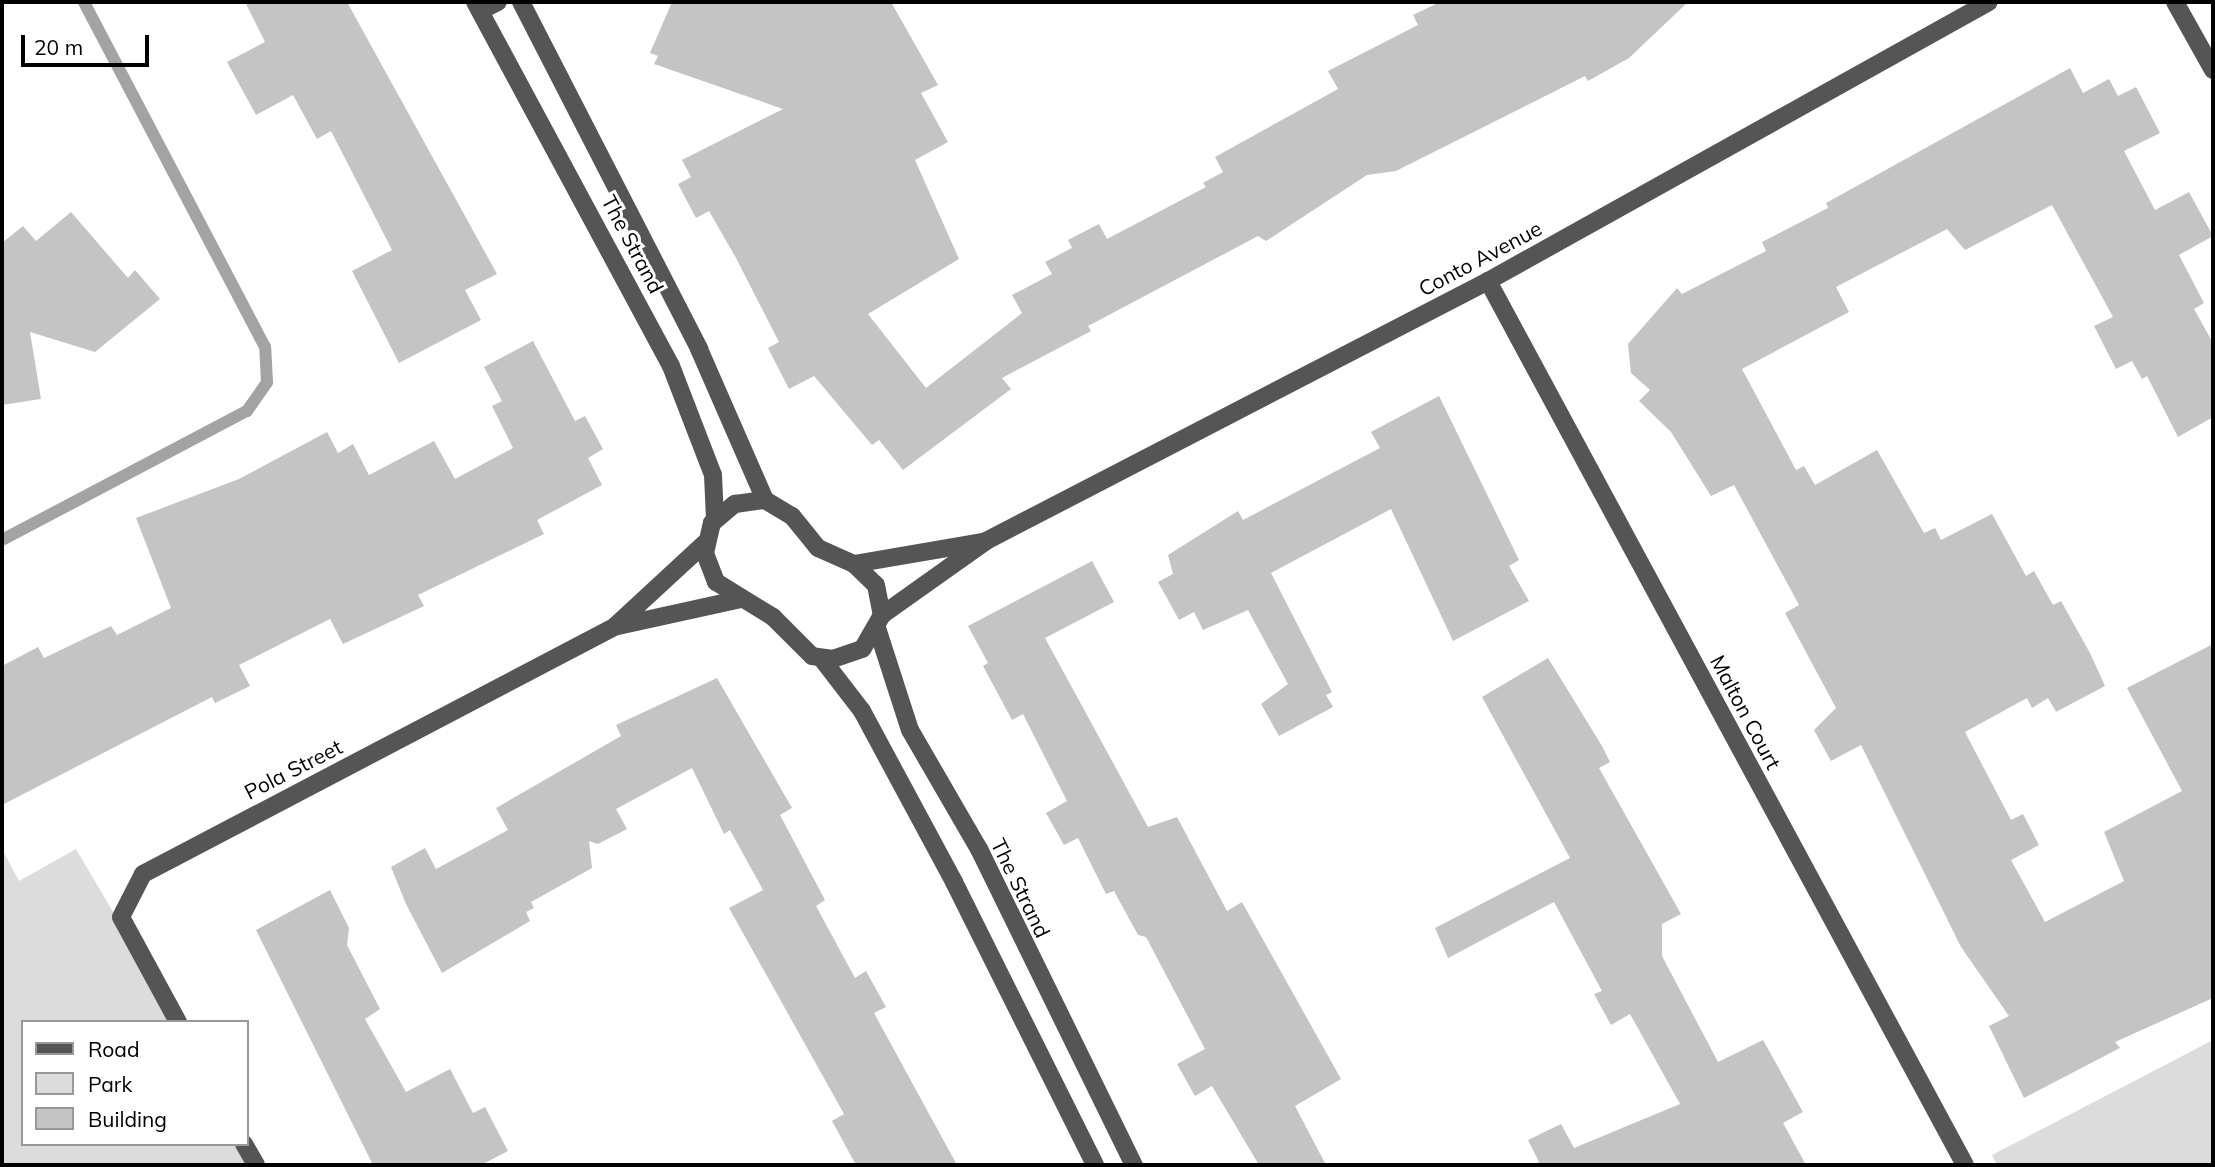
<!DOCTYPE html>
<html>
<head>
<meta charset="utf-8">
<style>
	body { margin:0 }
	#map { position:relative; width:2215px; height:1167px; overflow:hidden; background:#fff; font-family:Mulish,sans-serif }
	div>[style] { position:absolute }
	.green>* { inset:0; background:#dcdcdc }
	.stream>* { height:12px; margin:-6px; padding:0 6px; transform-origin:6px; border-radius:6px; background:#a3a3a3 }
	.building>* { inset:0; background:#c4c4c4 }
	.minor>* { height:18px; margin:-9px; padding:0 9px; transform-origin:9px; border-radius:9px; background:#555 }
	span { translate:-50% -50%; white-space:nowrap; text-align:center; line-height:1.15; -webkit-text-stroke:6px #fff; paint-order:stroke }
	.street-label { font-size:21px; color:#000 }
	.frame { position:absolute; inset:0; border:4px solid #000; pointer-events:none }
	.legend { position:absolute; left:21px; top:1020px; width:228px; height:126px; box-sizing:border-box; background:#fff; border:2px solid #999; margin:0; padding:9px 12px; list-style:none; font-size:21px; color:#000 }
	.legend li { display:flex; align-items:center; gap:14px; height:35px }
	.legend b { width:35px; border:2px solid #999 }
	.scale { position:absolute; left:21px; top:35px; width:128px; height:32px; box-sizing:border-box; border:4px solid #000; border-top:0; padding-left:9px; font-size:21px; line-height:24px; white-space:nowrap; color:#000; -webkit-text-stroke:5px #fff; paint-order:stroke }
</style>
</head>
<body>
<div id="map">
	<div class="green">
		<i style="clip-path:polygon(2px 849px,19px 881px,76px 849px,178px 1022px,23px 1022px,23px 1144px,244px 1144px,256px 1165px,2px 1165px)"></i>
		<i style="clip-path:polygon(2213px 1040px,2213px 1165px,1997px 1165px,1992px 1155px)"></i>
	</div>
	<div class="stream">
		<i style="left:2px;top:540px;width:277px;rotate:-27.8deg"></i>
		<i style="left:247px;top:411px;width:35px;rotate:-55deg"></i>
		<i style="left:267px;top:382px;width:35px;rotate:-93deg"></i>
		<i style="left:265px;top:347px;width:390px;rotate:-117.7deg"></i>
	</div>
	<div class="building">
		<i style="clip-path:polygon(245px 2px,347px 2px,497px 274px,465px 290px,481px 320px,399px 363px,352px 271px,392px 250px,331px 131px,317px 139px,293px 95px,256px 115px,227px 62px,265px 42px)"></i>
		<i style="clip-path:polygon(672px 2px,891px 2px,938px 85px,921px 93px,948px 142px,915px 160px,959px 259px,868px 314px,926px 388px,1022px 313px,1012px 295px,1052px 274px,1045px 262px,1072px 248px,1068px 240px,1099px 224px,1107px 239px,1206px 187px,1203px 183px,1223px 172px,1215px 157px,1338px 89px,1328px 71px,1418px 25px,1413px 15px,1440px 2px,1688px 2px,1629px 58px,1588px 81px,1585px 76px,1396px 171px,1367px 175px,1266px 241px,1258px 236px,1088px 326px,1091px 331px,1002px 378px,1011px 389px,903px 470px,879px 440px,872px 445px,814px 376px,789px 389px,768px 348px,779px 342px,736px 258px,709px 211px,696px 218px,678px 184px,691px 177px,682px 160px,783px 109px,654px 64px,658px 56px,650px 53px)"></i>
		<i style="clip-path:polygon(2070px 68px,2083px 93px,2109px 79px,2118px 96px,2136px 87px,2160px 133px,2124px 151px,2155px 210px,2189px 192px,2213px 236px,2179px 255px,2204px 303px,2194px 309px,2213px 343px,2213px 417px,2178px 437px,2147px 376px,2142px 379px,2132px 361px,2116px 369px,2094px 326px,2113px 317px,2052px 205px,1965px 250px,1947px 229px,1836px 287px,1849px 312px,1742px 369px,1796px 470px,1804px 466px,1815px 485px,1877px 450px,1924px 533px,1935px 528px,1941px 540px,1992px 514px,2026px 576px,2034px 571px,2053px 605px,2061px 601px,2090px 653px,2105px 686px,2056px 712px,2048px 698px,2032px 708px,2027px 698px,1965px 732px,2011px 820px,2023px 814px,2039px 845px,2011px 860px,2045px 922px,2124px 881px,2104px 832px,2182px 791px,2127px 688px,2213px 644px,2213px 998px,2115px 1042px,2120px 1048px,2024px 1098px,1989px 1026px,2009px 1016px,1961px 947px,1861px 745px,1831px 761px,1814px 730px,1836px 708px,1785px 613px,1799px 605px,1734px 485px,1711px 496px,1671px 432px,1639px 401px,1650px 390px,1631px 373px,1628px 344px,1677px 288px,1682px 294px,1766px 251px,1762px 242px,1828px 208px,1826px 203px)"></i>
		<i style="clip-path:polygon(71px 212px,128px 278px,135px 270px,160px 299px,95px 352px,30px 332px,41px 399px,2px 405px,2px 243px,23px 226px,36px 241px)"></i>
		<i style="clip-path:polygon(533px 341px,575px 421px,585px 416px,603px 449px,588px 458px,602px 485px,537px 520px,544px 534px,418px 595px,424px 606px,343px 644px,330px 619px,239px 665px,250px 686px,215px 703px,212px 697px,2px 805px,2px 666px,38px 647px,44px 658px,111px 626px,117px 635px,171px 608px,136px 518px,239px 479px,327px 432px,338px 453px,353px 444px,369px 475px,434px 441px,455px 479px,513px 448px,492px 406px,502px 401px,484px 367px)"></i>
		<i style="clip-path:polygon(1439px 396px,1519px 560px,1509px 566px,1529px 601px,1453px 641px,1391px 509px,1271px 573px,1332px 692px,1326px 695px,1333px 707px,1279px 736px,1261px 704px,1288px 684px,1248px 610px,1203px 630px,1194px 612px,1179px 620px,1158px 582px,1173px 574px,1168px 555px,1238px 511px,1243px 520px,1380px 448px,1371px 432px)"></i>
		<i style="clip-path:polygon(1092px 561px,1114px 602px,1045px 638px,1148px 827px,1177px 817px,1227px 911px,1242px 902px,1341px 1079px,1295px 1106px,1326px 1165px,1259px 1165px,1212px 1086px,1195px 1096px,1177px 1064px,1205px 1049px,1146px 937px,1138px 935px,1114px 891px,1106px 894px,1078px 838px,1064px 845px,1046px 813px,1067px 801px,1023px 714px,1012px 720px,983px 666px,988px 663px,968px 626px)"></i>
		<i style="clip-path:polygon(1548px 658px,1602px 746px,1610px 762px,1599px 768px,1681px 914px,1662px 924px,1662px 956px,1718px 1062px,1763px 1040px,1803px 1112px,1783px 1123px,1806px 1165px,1534px 1165px,1539px 1162px,1528px 1140px,1561px 1124px,1574px 1148px,1680px 1104px,1630px 1014px,1611px 1025px,1594px 994px,1602px 991px,1554px 902px,1448px 958px,1435px 928px,1570px 858px,1482px 697px)"></i>
		<i style="clip-path:polygon(717px 678px,792px 808px,780px 815px,825px 900px,816px 906px,855px 978px,866px 971px,886px 1007px,874px 1013px,957px 1165px,856px 1165px,832px 1121px,844px 1114px,729px 908px,763px 890px,730px 830px,724px 834px,692px 768px,616px 809px,627px 829px,598px 844px,589px 841px,592px 868px,531px 902px,534px 908px,526px 912px,530px 921px,442px 973px,406px 904px,391px 867px,425px 848px,436px 869px,508px 830px,496px 808px,621px 736px,616px 725px)"></i>
		<i style="clip-path:polygon(330px 890px,349px 928px,347px 945px,380px 1009px,365px 1019px,406px 1092px,450px 1069px,473px 1113px,485px 1107px,508px 1151px,481px 1165px,373px 1165px,256px 930px)"></i>
	</div>
	<div class="minor">
		<i style="left:475px;top:2px;width:413px;rotate:61.7deg"></i>
		<i style="left:671px;top:366px;width:117px;rotate:68.9deg"></i>
		<i style="left:713px;top:475px;width:44px;rotate:87.4deg"></i>
		<i style="left:521px;top:2px;width:390px;rotate:62.8deg"></i>
		<i style="left:699px;top:349px;width:165px;rotate:66.4deg"></i>
		<i style="left:2175px;top:2px;width:78px;rotate:60.8deg"></i>
		<i style="left:480px;top:11px;width:20px;rotate:-27deg"></i>
		<i style="left:1488px;top:281px;width:1004px;rotate:61.65deg"></i>
		<i style="left:765px;top:500px;width:31px;rotate:31deg"></i>
		<i style="left:792px;top:516px;width:41px;rotate:50.9deg"></i>
		<i style="left:818px;top:548px;width:39px;rotate:24deg"></i>
		<i style="left:854px;top:564px;width:30px;rotate:44deg"></i>
		<i style="left:876px;top:585px;width:31px;rotate:79deg"></i>
		<i style="left:882px;top:615px;width:39px;rotate:120deg"></i>
		<i style="left:862px;top:649px;width:31px;rotate:161deg"></i>
		<i style="left:833px;top:659px;width:21px;rotate:-172deg"></i>
		<i style="left:812px;top:656px;width:55px;rotate:-135deg"></i>
		<i style="left:773px;top:617px;width:67px;rotate:-148.4deg"></i>
		<i style="left:716px;top:582px;width:31px;rotate:-111deg"></i>
		<i style="left:705px;top:553px;width:31px;rotate:-77deg"></i>
		<i style="left:712px;top:523px;width:30px;rotate:-40deg"></i>
		<i style="left:735px;top:504px;width:30px;rotate:-8deg"></i>
		<i style="left:854px;top:564px;width:131px;rotate:-9.7deg"></i>
		<i style="left:882px;top:615px;width:128px;rotate:-35.4deg"></i>
		<i style="left:986px;top:541px;width:565px;rotate:-27.38deg"></i>
		<i style="left:1488px;top:281px;width:573px;rotate:-29.11deg"></i>
		<i style="left:618px;top:626px;width:126px;rotate:-12.4deg"></i>
		<i style="left:877px;top:628px;width:107px;rotate:72.1deg"></i>
		<i style="left:910px;top:730px;width:138px;rotate:59.9deg"></i>
		<i style="left:979px;top:849px;width:352px;rotate:63.9deg"></i>
		<i style="left:822px;top:659px;width:66px;rotate:52.4deg"></i>
		<i style="left:862px;top:711px;width:194px;rotate:61.7deg"></i>
		<i style="left:954px;top:882px;width:316px;rotate:63.5deg"></i>
		<i style="left:178px;top:1022px;width:119px;rotate:-118.5deg"></i>
		<i style="left:121px;top:917px;width:48px;rotate:-62.9deg"></i>
		<i style="left:143px;top:874px;width:532px;rotate:-27.67deg"></i>
		<i style="left:614px;top:627px;width:124px;rotate:-42.7deg"></i>
		<i style="left:244px;top:1144px;width:24px;rotate:60deg"></i>
	</div>
	<div class="street-label">
		<span style="left:633px;top:244px;rotate:62deg">The Strand</span>
		<span style="left:1480px;top:258px;rotate:-28deg">Conto Avenue</span>
		<span style="left:1746px;top:712px;rotate:62deg">Malton Court</span>
		<span style="left:293px;top:769px;rotate:-27deg">Pola Street</span>
		<span style="left:1021px;top:888px;rotate:64deg">The Strand</span>
	</div>
	<div class="frame"></div>
	<ul class="legend">
	<li><b style="height:9px;background:#555"></b>Road</li>
	<li><b style="height:19px;background:#dcdcdc"></b>Park</li>
	<li><b style="height:19px;background:#c4c4c4"></b>Building</li>
	</ul>
	<div class="scale">20 m</div>
</div>
</body>
</html>
